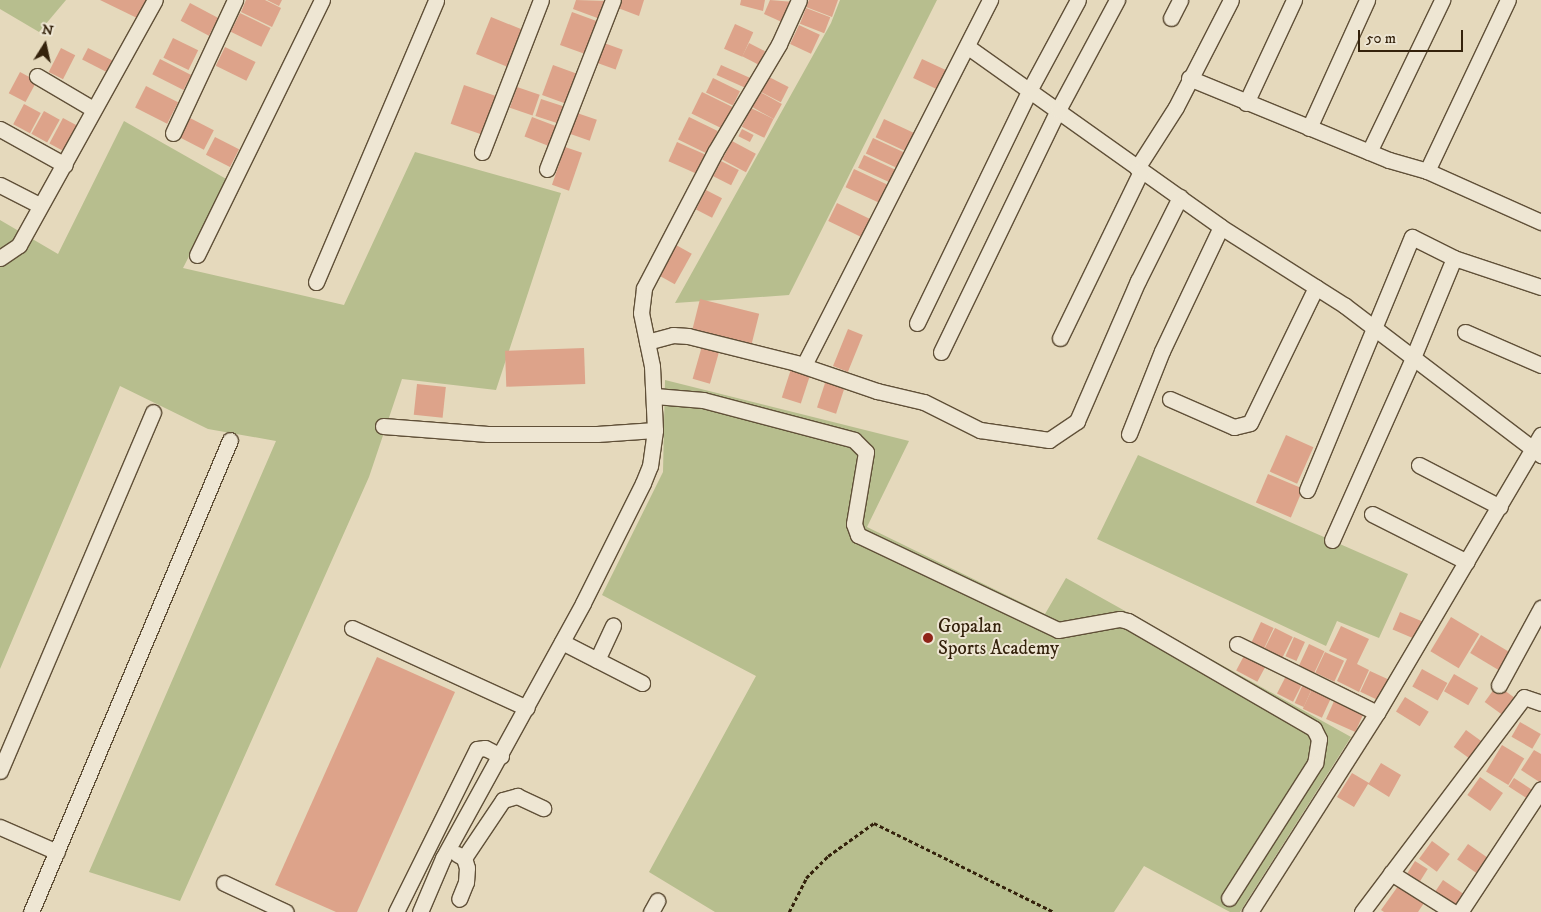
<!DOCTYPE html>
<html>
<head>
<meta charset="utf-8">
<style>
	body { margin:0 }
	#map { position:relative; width:1541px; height:912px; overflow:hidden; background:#e5d9bc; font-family:"IM FELL DW Pica",serif }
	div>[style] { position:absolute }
	.green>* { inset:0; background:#b7be8e }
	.building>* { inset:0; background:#dda38a; transform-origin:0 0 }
	.path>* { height:2.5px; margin-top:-1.25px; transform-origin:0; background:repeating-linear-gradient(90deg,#34220c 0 4px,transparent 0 6.5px) }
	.roads { filter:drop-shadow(1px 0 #605038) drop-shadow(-1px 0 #605038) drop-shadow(0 1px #605038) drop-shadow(0 -1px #605038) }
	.minor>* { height:15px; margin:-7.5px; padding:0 7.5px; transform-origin:7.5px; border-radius:7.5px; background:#eee6d3 }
	.dots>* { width:14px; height:14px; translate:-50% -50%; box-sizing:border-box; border:2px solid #eee6d3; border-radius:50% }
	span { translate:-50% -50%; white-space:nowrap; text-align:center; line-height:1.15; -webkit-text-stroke:4px #eee6d3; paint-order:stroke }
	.poi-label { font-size:19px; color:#34220c }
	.left { translate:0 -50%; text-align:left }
	.north { position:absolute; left:20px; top:20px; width:50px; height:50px; -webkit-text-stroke:4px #eee6d3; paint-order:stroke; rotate:10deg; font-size:14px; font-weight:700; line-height:20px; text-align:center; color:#34220c }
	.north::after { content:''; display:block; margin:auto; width:18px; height:22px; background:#34220c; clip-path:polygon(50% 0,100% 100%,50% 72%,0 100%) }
	.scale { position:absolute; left:1358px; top:30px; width:105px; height:22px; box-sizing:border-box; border:2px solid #34220c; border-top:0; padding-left:6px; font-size:15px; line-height:18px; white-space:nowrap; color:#34220c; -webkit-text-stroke:4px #eee6d3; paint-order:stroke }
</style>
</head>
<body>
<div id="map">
	<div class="green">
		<i style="clip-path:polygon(0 0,66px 0,39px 32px,0 9px)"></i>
		<i style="clip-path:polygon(840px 0,937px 0,789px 295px,675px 303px,831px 23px)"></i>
		<i style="clip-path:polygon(124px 121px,228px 180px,183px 268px,344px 305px,415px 152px,561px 193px,496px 390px,402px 379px,369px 477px,180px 901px,89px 872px,276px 441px,208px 429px,120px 386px,0 669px,0 220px,58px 254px)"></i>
		<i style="clip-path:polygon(665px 380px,909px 441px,867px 527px,1045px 614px,1066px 578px,1351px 737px,1240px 912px,1230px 912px,1144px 866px,1114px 912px,715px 912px,649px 872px,756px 676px,602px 595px,663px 472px)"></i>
		<i style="clip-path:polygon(1138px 455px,1408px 574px,1379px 638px,1337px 621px,1326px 646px,1097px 539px)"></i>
	</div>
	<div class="building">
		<i style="clip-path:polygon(100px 0,146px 0,137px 18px)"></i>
		<i style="clip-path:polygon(246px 0,265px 0,281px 8px,272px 27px,241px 12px)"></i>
		<i style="clip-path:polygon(267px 0,282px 0,279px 6px)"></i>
		<i style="clip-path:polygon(576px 0,607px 1px,600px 19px,573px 9px)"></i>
		<i style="clip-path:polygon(621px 0,644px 0,639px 16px,618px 8px)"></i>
		<i style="clip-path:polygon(741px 0,765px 0,763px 11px,740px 5px)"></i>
		<i style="clip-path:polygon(770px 0,794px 2px,784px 23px,764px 14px)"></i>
		<i style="clip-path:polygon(809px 0,838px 0,832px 17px,806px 7px)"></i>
		<i style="left:190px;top:3px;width:32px;height:20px;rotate:28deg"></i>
		<i style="left:806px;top:8px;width:26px;height:17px;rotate:21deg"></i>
		<i style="left:572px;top:12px;width:29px;height:35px;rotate:20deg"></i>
		<i style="left:240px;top:13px;width:34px;height:21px;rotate:26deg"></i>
		<i style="left:491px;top:17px;width:35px;height:40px;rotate:22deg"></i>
		<i style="left:735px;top:24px;width:20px;height:27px;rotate:24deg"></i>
		<i style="left:799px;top:25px;width:23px;height:21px;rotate:25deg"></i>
		<i style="left:173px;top:38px;width:28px;height:22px;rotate:26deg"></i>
		<i style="left:604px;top:43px;width:20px;height:21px;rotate:20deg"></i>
		<i style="left:749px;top:43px;width:18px;height:15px;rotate:27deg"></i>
		<i style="left:225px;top:47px;width:34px;height:21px;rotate:26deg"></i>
		<i style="left:61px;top:48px;width:16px;height:27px;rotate:27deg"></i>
		<i style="left:88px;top:48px;width:28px;height:13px;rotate:27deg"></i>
		<i style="left:160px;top:59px;width:35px;height:17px;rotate:27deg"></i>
		<i style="left:922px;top:59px;width:31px;height:21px;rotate:25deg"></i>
		<i style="left:553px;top:65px;width:27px;height:32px;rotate:20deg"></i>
		<i style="left:721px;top:65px;width:32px;height:11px;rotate:24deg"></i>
		<i style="left:20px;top:72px;width:19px;height:24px;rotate:28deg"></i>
		<i style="left:769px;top:77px;width:22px;height:17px;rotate:27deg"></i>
		<i style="left:713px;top:78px;width:30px;height:16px;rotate:26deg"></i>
		<i style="left:464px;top:85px;width:36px;height:41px;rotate:19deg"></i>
		<i style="left:146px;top:86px;width:36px;height:24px;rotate:27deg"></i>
		<i style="left:517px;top:87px;width:24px;height:22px;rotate:19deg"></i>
		<i style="left:702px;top:92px;width:34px;height:24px;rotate:26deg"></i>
		<i style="left:760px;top:92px;width:25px;height:17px;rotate:29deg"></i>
		<i style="left:541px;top:99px;width:25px;height:18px;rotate:18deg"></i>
		<i style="left:24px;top:104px;width:19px;height:23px;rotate:28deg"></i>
		<i style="left:751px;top:108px;width:25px;height:21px;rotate:26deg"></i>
		<i style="left:44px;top:111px;width:18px;height:26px;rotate:29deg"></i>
		<i style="left:577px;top:113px;width:21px;height:22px;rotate:19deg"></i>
		<i style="left:188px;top:117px;width:29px;height:22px;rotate:27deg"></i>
		<i style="left:532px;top:117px;width:26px;height:21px;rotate:21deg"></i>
		<i style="left:689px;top:117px;width:32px;height:25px;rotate:26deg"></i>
		<i style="left:63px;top:118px;width:19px;height:29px;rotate:28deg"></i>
		<i style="left:884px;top:119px;width:35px;height:20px;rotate:25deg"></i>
		<i style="left:742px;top:129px;width:13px;height:8px;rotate:27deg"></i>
		<i style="left:215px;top:137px;width:27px;height:20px;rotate:27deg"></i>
		<i style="left:873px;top:138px;width:38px;height:17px;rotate:25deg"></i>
		<i style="left:732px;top:141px;width:27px;height:21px;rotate:28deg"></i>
		<i style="left:677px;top:142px;width:32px;height:21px;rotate:24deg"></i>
		<i style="left:565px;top:147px;width:18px;height:40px;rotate:19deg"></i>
		<i style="left:864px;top:155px;width:40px;height:14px;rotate:25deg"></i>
		<i style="left:721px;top:161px;width:20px;height:17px;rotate:27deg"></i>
		<i style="left:854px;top:169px;width:43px;height:20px;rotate:25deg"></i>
		<i style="left:706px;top:190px;width:18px;height:22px;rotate:27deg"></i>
		<i style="left:837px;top:203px;width:39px;height:20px;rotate:26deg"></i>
		<i style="left:676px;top:245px;width:18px;height:35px;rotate:29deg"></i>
		<i style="left:700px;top:299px;width:61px;height:32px;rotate:14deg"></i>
		<i style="left:848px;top:329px;width:16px;height:40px;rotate:22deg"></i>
		<i style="left:702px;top:346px;width:18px;height:34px;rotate:16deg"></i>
		<i style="left:584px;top:348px;width:36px;height:79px;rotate:88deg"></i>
		<i style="left:792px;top:366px;width:20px;height:33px;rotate:18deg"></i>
		<i style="left:826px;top:380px;width:20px;height:29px;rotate:18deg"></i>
		<i style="left:417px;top:384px;width:29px;height:31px;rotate:6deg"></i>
		<i style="left:1286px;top:435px;width:30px;height:40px;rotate:24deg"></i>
		<i style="left:1268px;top:474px;width:38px;height:31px;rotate:23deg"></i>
		<i style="left:1400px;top:612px;width:25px;height:19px;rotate:23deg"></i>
		<i style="left:1451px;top:617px;width:33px;height:40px;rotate:31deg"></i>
		<i style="left:1261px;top:622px;width:14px;height:23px;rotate:25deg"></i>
		<i style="clip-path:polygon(1341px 626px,1369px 639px,1357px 664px,1369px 670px,1359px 692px,1337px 681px,1347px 659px,1329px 651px)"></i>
		<i style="left:1275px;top:628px;width:20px;height:24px;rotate:27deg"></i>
		<i style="left:1481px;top:635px;width:35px;height:21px;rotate:31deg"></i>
		<i style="left:1294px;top:637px;width:12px;height:21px;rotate:24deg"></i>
		<i style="left:1309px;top:644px;width:17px;height:25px;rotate:25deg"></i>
		<i style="left:1246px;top:652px;width:24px;height:21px;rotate:28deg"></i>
		<i style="left:1325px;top:652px;width:21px;height:23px;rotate:25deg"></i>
		<i style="clip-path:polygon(377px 657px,455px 692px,357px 912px,336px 912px,275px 885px)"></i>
		<i style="left:1422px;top:669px;width:29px;height:20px;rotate:29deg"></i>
		<i style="left:1370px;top:671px;width:21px;height:23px;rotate:25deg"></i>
		<i style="left:1287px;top:674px;width:18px;height:22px;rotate:27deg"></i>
		<i style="left:1454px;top:674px;width:28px;height:20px;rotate:30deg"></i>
		<i style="left:1304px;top:682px;width:10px;height:23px;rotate:24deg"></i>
		<i style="left:1497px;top:685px;width:26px;height:21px;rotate:36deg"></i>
		<i style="left:1313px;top:687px;width:21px;height:24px;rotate:25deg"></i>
		<i style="left:1405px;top:697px;width:28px;height:17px;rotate:32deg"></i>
		<i style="left:1335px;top:699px;width:32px;height:22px;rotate:24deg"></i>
		<i style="left:1520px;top:722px;width:24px;height:17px;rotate:30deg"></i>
		<i style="left:1466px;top:730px;width:26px;height:21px;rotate:36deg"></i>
		<i style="left:1502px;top:745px;width:26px;height:31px;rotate:31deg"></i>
		<i style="clip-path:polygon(1534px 750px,1541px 754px,1541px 783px,1521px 770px)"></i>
		<i style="clip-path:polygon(1381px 763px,1401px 775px,1389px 797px,1368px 784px,1354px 807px,1337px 797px,1352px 773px,1369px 783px)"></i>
		<i style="left:1480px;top:777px;width:28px;height:22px;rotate:35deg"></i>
		<i style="left:1514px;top:778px;width:27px;height:10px;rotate:33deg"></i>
		<i style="left:1432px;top:841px;width:22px;height:22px;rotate:36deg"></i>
		<i style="left:1468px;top:844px;width:28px;height:19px;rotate:35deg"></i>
		<i style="left:1415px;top:861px;width:15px;height:18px;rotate:32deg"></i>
		<i style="left:1443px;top:880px;width:29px;height:19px;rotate:34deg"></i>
		<i style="clip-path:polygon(1401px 882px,1426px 900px,1418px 912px,1384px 912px,1381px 910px)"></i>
	</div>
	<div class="path">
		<i style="left:789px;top:912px;width:38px;rotate:-63deg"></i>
		<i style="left:806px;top:878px;width:31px;rotate:-45deg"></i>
		<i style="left:828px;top:856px;width:57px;rotate:-35.7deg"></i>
		<i style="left:874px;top:823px;width:201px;rotate:26.3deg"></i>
	</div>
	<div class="roads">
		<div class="minor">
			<i style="left:1171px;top:18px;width:20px;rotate:-63deg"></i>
			<i style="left:968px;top:47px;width:310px;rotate:35.4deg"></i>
			<i style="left:1221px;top:227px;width:146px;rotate:32.4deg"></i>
			<i style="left:1344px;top:305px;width:248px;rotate:37.3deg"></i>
			<i style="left:37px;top:76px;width:65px;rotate:30.5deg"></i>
			<i style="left:1189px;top:78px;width:216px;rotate:22.3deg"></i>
			<i style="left:1389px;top:160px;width:40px;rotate:16deg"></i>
			<i style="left:1427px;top:171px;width:125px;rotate:24.1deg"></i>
			<i style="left:1246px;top:103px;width:114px;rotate:-65deg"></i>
			<i style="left:1309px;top:128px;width:141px;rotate:-65.6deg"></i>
			<i style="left:0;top:129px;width:74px;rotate:29deg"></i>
			<i style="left:173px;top:133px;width:147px;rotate:-65deg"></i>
			<i style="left:482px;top:152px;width:163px;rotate:-68.8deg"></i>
			<i style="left:1369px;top:152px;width:169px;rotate:-64.3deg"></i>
			<i style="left:1137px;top:168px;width:72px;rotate:-57.4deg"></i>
			<i style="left:1176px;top:107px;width:120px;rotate:-62.8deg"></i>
			<i style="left:547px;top:169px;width:181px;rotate:-68.7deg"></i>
			<i style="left:1427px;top:171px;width:189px;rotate:-64.7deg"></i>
			<i style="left:0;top:185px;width:44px;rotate:27.1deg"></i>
			<i style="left:197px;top:255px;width:284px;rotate:-63.9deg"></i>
			<i style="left:0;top:258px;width:23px;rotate:-34deg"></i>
			<i style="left:19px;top:245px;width:280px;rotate:-61deg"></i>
			<i style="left:316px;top:282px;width:306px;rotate:-66.9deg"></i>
			<i style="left:917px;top:323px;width:260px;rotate:-64.2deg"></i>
			<i style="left:1030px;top:89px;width:101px;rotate:-61.7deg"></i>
			<i style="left:1465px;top:332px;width:83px;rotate:23.5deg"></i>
			<i style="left:1060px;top:338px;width:186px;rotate:-64.1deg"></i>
			<i style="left:647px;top:342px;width:27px;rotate:-15deg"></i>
			<i style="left:673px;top:335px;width:15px;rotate:4deg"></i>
			<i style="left:688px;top:336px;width:120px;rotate:14deg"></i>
			<i style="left:804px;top:365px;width:410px;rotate:-63deg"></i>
			<i style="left:941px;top:352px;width:269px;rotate:-64.2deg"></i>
			<i style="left:1058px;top:110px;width:125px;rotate:-61.8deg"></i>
			<i style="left:795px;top:363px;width:87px;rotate:18.9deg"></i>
			<i style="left:877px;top:391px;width:48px;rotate:13.2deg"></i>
			<i style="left:924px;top:402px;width:63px;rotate:26.6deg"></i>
			<i style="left:980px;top:430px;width:70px;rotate:8.2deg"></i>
			<i style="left:1049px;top:440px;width:34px;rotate:-34deg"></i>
			<i style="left:1077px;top:421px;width:153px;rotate:-66.5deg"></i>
			<i style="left:1138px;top:281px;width:94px;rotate:-63.4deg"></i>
			<i style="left:655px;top:396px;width:48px;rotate:4.8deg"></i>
			<i style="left:703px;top:400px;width:156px;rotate:14.8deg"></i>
			<i style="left:854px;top:440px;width:17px;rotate:45deg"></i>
			<i style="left:866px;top:452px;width:73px;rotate:99.5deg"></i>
			<i style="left:854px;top:524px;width:12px;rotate:70deg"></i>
			<i style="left:858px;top:535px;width:221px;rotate:25.4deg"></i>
			<i style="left:1058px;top:630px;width:63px;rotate:-10.1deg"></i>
			<i style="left:1120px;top:619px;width:8px;rotate:14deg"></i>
			<i style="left:1128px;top:621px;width:215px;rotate:30.1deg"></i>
			<i style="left:1314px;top:729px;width:11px;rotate:63deg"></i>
			<i style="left:1319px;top:739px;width:24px;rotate:99deg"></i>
			<i style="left:1315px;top:763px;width:160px;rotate:122.5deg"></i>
			<i style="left:1170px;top:399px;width:70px;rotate:23.6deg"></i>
			<i style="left:1234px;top:427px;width:16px;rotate:-14deg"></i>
			<i style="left:1250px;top:423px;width:151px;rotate:-64.1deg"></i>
			<i style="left:383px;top:426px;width:105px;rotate:4.4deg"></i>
			<i style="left:488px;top:434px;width:109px"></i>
			<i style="left:597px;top:434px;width:58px;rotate:-3.9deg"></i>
			<i style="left:1129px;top:434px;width:89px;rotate:-68.3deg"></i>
			<i style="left:1162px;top:351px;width:137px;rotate:-64.6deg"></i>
			<i style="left:1419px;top:465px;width:91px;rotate:27.4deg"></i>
			<i style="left:1307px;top:490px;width:274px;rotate:-67.5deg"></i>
			<i style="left:1412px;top:237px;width:47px;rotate:26.6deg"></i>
			<i style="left:1454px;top:258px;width:92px;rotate:18.4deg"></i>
			<i style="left:1372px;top:514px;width:106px;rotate:26.8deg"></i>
			<i style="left:1332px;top:540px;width:197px;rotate:-66deg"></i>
			<i style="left:1412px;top:360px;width:110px;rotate:-67.6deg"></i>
			<i style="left:352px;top:628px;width:192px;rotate:24.6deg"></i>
			<i style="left:562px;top:642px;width:90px;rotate:27.1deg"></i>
			<i style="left:1237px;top:644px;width:156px;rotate:26.2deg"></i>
			<i style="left:597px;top:660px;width:38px;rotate:-65deg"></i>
			<i style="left:1499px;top:685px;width:88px;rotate:-61.4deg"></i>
			<i style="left:0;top:771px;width:390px;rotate:-66.9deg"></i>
			<i style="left:0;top:827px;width:62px;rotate:23.7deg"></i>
			<i style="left:457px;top:854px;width:8px;rotate:30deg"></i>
			<i style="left:464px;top:858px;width:10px;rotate:73deg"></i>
			<i style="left:467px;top:868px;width:14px;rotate:94deg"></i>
			<i style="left:466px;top:882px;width:18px;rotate:112deg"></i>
			<i style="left:464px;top:858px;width:70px;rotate:-56.1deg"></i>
			<i style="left:503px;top:800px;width:15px;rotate:-16deg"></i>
			<i style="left:517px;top:796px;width:29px;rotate:25deg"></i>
			<i style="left:1391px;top:873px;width:73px;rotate:32.2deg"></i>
			<i style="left:224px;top:883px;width:68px;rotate:25.1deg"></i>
			<i style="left:31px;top:912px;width:512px;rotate:-67.14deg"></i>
			<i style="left:396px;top:912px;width:182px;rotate:-63.6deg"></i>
			<i style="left:477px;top:749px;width:8px;rotate:-7deg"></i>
			<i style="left:485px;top:748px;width:18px;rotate:27deg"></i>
			<i style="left:420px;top:912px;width:59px;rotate:-66.9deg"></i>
			<i style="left:443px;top:858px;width:291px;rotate:-61.2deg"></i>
			<i style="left:583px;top:603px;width:134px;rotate:-63.4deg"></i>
			<i style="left:643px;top:483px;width:18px;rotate:-68deg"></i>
			<i style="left:650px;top:466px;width:36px;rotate:-82deg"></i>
			<i style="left:655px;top:430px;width:64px;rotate:-92.7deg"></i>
			<i style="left:652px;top:366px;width:54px;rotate:-101.7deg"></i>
			<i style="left:641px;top:313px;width:25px;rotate:-83deg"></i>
			<i style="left:644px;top:288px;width:153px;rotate:-62.4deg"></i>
			<i style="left:715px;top:152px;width:126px;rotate:-59.3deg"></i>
			<i style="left:779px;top:44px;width:48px;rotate:-65.6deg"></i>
			<i style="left:651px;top:912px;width:13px;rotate:-61deg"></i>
			<i style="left:1250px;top:912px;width:236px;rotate:-57.5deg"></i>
			<i style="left:1377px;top:713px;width:323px;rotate:-59.5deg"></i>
			<i style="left:1362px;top:912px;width:269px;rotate:-53deg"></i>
			<i style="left:1524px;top:697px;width:18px;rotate:19deg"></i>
			<i style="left:1460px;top:912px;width:147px;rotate:-56.6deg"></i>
		</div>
	</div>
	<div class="dots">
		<i style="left:928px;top:638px;background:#8f2418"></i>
	</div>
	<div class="poi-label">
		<span class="left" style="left:938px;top:638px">Gopalan<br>Sports Academy</span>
	</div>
	<div class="north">N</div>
	<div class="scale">50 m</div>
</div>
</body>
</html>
